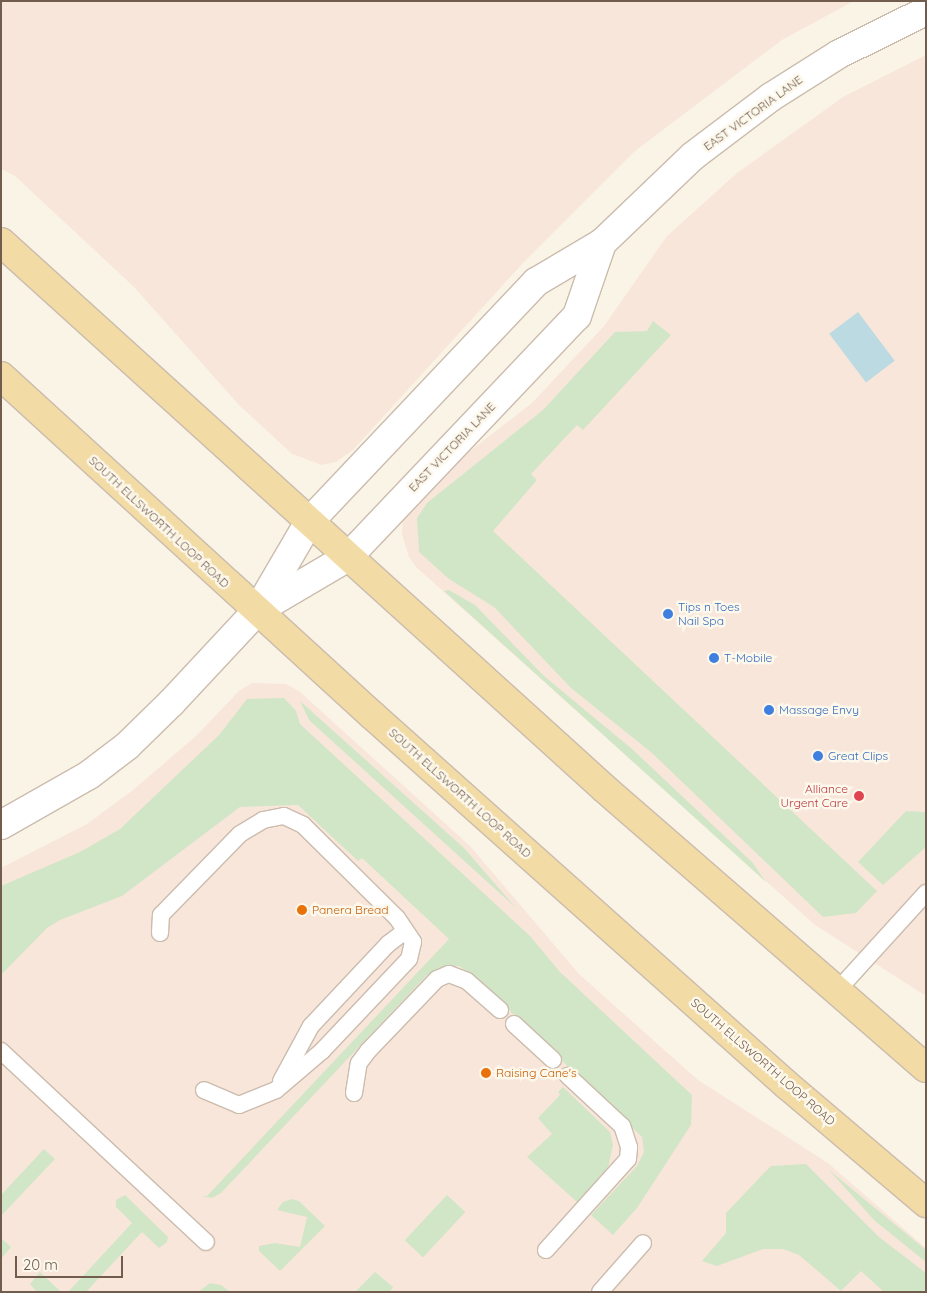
<!DOCTYPE html>
<html>
<head>
<meta charset="utf-8">
<style>
	body { margin:0 }
	#map { position:relative; width:927px; height:1293px; overflow:hidden; background:#faf4e6; font-family:Quicksand,sans-serif }
	div>[style] { position:absolute }
	.commercial>* { inset:0; background:#f9e6db }
	.green>* { inset:0; background:#d1e6c6; transform-origin:0 0 }
	.water>* { inset:0; background:#bcdae2; transform-origin:0 0 }
	.roads { filter:drop-shadow(1px 0 #cbbcad) drop-shadow(-1px 0 #cbbcad) drop-shadow(0 1px #cbbcad) drop-shadow(0 -1px #cbbcad) }
	.lane>* { height:16px; margin:-8px; padding:0 8px; transform-origin:8px; border-radius:8px; background:#fff }
	.secondary>* { height:28px; margin:-14px; padding:0 14px; transform-origin:14px; border-radius:14px; background:#fff }
	.primary>* { height:28px; margin:-14px; padding:0 14px; transform-origin:14px; border-radius:14px; background:#f2dba5 }
	.dots>* { width:14px; height:14px; translate:-50% -50%; box-sizing:border-box; border:2px solid #fdf8ec; border-radius:50% }
	span { translate:-50% -50%; white-space:nowrap; text-align:center; line-height:1.15; -webkit-text-stroke:5px #fdf8ec; paint-order:stroke }
	.street-label { font-size:12px; color:#715c4d }
	.shop-label { font-size:12px; color:#366cbe }
	.left { translate:0 -50%; text-align:left }
	.health-label { font-size:12px; color:#be3a42 }
	.right { translate:-100% -50%; text-align:right }
	.food-label { font-size:12px; color:#c56008 }
	.frame { position:absolute; inset:0; border:2px solid #715c4d; pointer-events:none }
	.scale { position:absolute; left:15px; top:1256px; width:108px; height:22px; box-sizing:border-box; border:2px solid #715c4d; border-top:0; padding-left:6px; font-size:15px; line-height:18px; white-space:nowrap; color:#715c4d; -webkit-text-stroke:4px #fdf8ec; paint-order:stroke }
</style>
</head>
<body>
<div id="map">
	<div class="commercial">
		<i style="clip-path:polygon(1px 1px,854px 1px,782px 40px,635px 151px,523px 263px,353px 450px,336px 462px,322px 465px,292px 454px,239px 405px,134px 287px,15px 176px,1px 169px)"></i>
		<i style="clip-path:polygon(926px 55px,926px 996px,815px 925px,416px 567px,409px 557px,402px 534px,403px 517px,425px 486px,532px 403px,604px 326px,667px 236px,737px 173px,843px 97px)"></i>
		<i style="clip-path:polygon(252px 683px,286px 684px,299px 691px,470px 846px,579px 974px,698px 1080px,828px 1163px,926px 1248px,926px 1292px,1px 1292px,1px 868px,87px 824px,133px 790px,196px 736px,239px 691px)"></i>
	</div>
	<div class="green">
		<i style="clip-path:polygon(653px 321px,671px 335px,583px 430px,577px 425px,531px 474px,537px 480px,493px 531px,877px 891px,856px 913px,823px 917px,652px 753px,571px 688px,494px 607px,449px 579px,419px 552px,417px 518px,427px 503px,543px 410px,615px 332px,647px 331px)"></i>
		<i style="clip-path:polygon(449px 590px,475px 605px,544px 676px,632px 749px,752px 862px,766px 882px,444px 591px)"></i>
		<i style="clip-path:polygon(284px 698px,296px 711px,300px 724px,530px 936px,560px 972px,692px 1095px,691px 1125px,637px 1208px,613px 1235px,591px 1215px,637px 1166px,644px 1152px,642px 1137px,471px 974px,459px 966px,444px 966px,426px 976px,221px 1193px,212px 1198px,201px 1196px,207px 1196px,449px 939px,362px 858px,358px 861px,298px 805px,240px 807px,122px 896px,60px 920px,47px 928px,1px 975px,1px 886px,80px 852px,120px 829px,219px 735px,247px 699px)"></i>
		<i style="clip-path:polygon(300px 701px,464px 848px,516px 908px,309px 720px)"></i>
		<i style="clip-path:polygon(906px 811px,926px 812px,926px 847px,883px 885px,858px 862px)"></i>
		<i style="clip-path:polygon(563px 1087px,610px 1132px,613px 1145px,608px 1168px,577px 1202px,527px 1157px,552px 1134px,538px 1118px,560px 1095px,558px 1092px)"></i>
		<i style="clip-path:polygon(44px 1149px,55px 1159px,1px 1216px,1px 1195px)"></i>
		<i style="clip-path:polygon(806px 1164px,879px 1237px,926px 1273px,926px 1292px,884px 1292px,861px 1271px,841px 1291px,799px 1255px,783px 1249px,763px 1249px,717px 1266px,702px 1261px,726px 1233px,726px 1213px,765px 1172px,771px 1166px)"></i>
		<i style="clip-path:polygon(829px 1170px,926px 1250px,926px 1262px,875px 1221px)"></i>
		<i style="clip-path:polygon(125px 1195px,168px 1237px,167px 1242px,159px 1248px,142px 1232px,86px 1292px,68px 1292px,132px 1223px,116px 1207px,116px 1200px)"></i>
		<i style="left:447px;top:1195px;width:25px;height:62px;rotate:43deg"></i>
		<i style="clip-path:polygon(292px 1199px,299px 1201px,325px 1226px,280px 1271px,259px 1251px,259px 1246px,275px 1243px,300px 1247px,307px 1217px,277px 1210px,283px 1202px)"></i>
		<i style="clip-path:polygon(1px 1238px,11px 1247px,1px 1259px)"></i>
		<i style="clip-path:polygon(40px 1272px,61px 1292px,37px 1292px,30px 1284px)"></i>
		<i style="clip-path:polygon(375px 1272px,393px 1287px,390px 1292px,355px 1292px)"></i>
		<i style="clip-path:polygon(210px 1283px,221px 1285px,230px 1292px,198px 1292px)"></i>
	</div>
	<div class="water">
		<i style="left:858px;top:312px;width:61px;height:36px;rotate:53deg"></i>
	</div>
	<div class="roads">
		<div class="lane">
			<i style="left:160px;top:933px;width:18px;rotate:-87deg"></i>
			<i style="left:161px;top:915px;width:113px;rotate:-45.7deg"></i>
			<i style="left:240px;top:834px;width:27px;rotate:-31deg"></i>
			<i style="left:263px;top:820px;width:21px;rotate:-11deg"></i>
			<i style="left:284px;top:816px;width:21px;rotate:25deg"></i>
			<i style="left:303px;top:825px;width:132px;rotate:44.7deg"></i>
			<i style="left:397px;top:918px;width:29px;rotate:56deg"></i>
			<i style="left:413px;top:942px;width:17px;rotate:103deg"></i>
			<i style="left:409px;top:959px;width:127px;rotate:133.4deg"></i>
			<i style="left:322px;top:1051px;width:60px;rotate:139.7deg"></i>
			<i style="left:276px;top:1090px;width:40px;rotate:158deg"></i>
			<i style="left:239px;top:1105px;width:38px;rotate:-157deg"></i>
			<i style="left:836px;top:992px;width:134px;rotate:-47.7deg"></i>
			<i style="left:514px;top:1024px;width:53px;rotate:42.7deg"></i>
			<i style="left:1px;top:1051px;width:280px;rotate:43deg"></i>
			<i style="left:281px;top:1081px;width:63px;rotate:-61.4deg"></i>
			<i style="left:311px;top:1026px;width:112px;rotate:-46.8deg"></i>
			<i style="left:388px;top:944px;width:21px;rotate:-37deg"></i>
			<i style="left:354px;top:1093px;width:30px;rotate:-81deg"></i>
			<i style="left:359px;top:1063px;width:15px;rotate:-53deg"></i>
			<i style="left:368px;top:1051px;width:100px;rotate:-46.2deg"></i>
			<i style="left:437px;top:979px;width:13px;rotate:-23deg"></i>
			<i style="left:449px;top:974px;width:19px;rotate:21deg"></i>
			<i style="left:467px;top:981px;width:44px;rotate:41.3deg"></i>
			<i style="left:546px;top:1250px;width:122px;rotate:-48deg"></i>
			<i style="left:628px;top:1159px;width:12px;rotate:-85deg"></i>
			<i style="left:629px;top:1147px;width:22px;rotate:-108deg"></i>
			<i style="left:622px;top:1126px;width:74px;rotate:-137.2deg"></i>
			<i style="left:600px;top:1292px;width:65px;rotate:-48.7deg"></i>
		</div>
		<div class="secondary">
			<i style="left:258px;top:610px;width:104px;rotate:-30.5deg"></i>
			<i style="left:348px;top:557px;width:332px;rotate:-46.5deg"></i>
			<i style="left:577px;top:316px;width:77px;rotate:-71.1deg"></i>
			<i style="left:1px;top:825px;width:101px;rotate:-29.6deg"></i>
			<i style="left:89px;top:775px;width:48px;rotate:-37.3deg"></i>
			<i style="left:127px;top:746px;width:63px;rotate:-44.4deg"></i>
			<i style="left:172px;top:702px;width:125px;rotate:-47deg"></i>
			<i style="left:257px;top:611px;width:103px;rotate:-59.7deg"></i>
			<i style="left:309px;top:522px;width:330px;rotate:-46.6deg"></i>
			<i style="left:536px;top:282px;width:77px;rotate:-30.6deg"></i>
			<i style="left:602px;top:243px;width:126px;rotate:-43.7deg"></i>
			<i style="left:693px;top:156px;width:98px;rotate:-37.1deg"></i>
			<i style="left:771px;top:97px;width:80px;rotate:-32.3deg"></i>
			<i style="left:839px;top:54px;width:97px;rotate:-26.3deg"></i>
		</div>
		<div class="primary">
			<i style="left:1px;top:242px;width:815px;rotate:42.16deg"></i>
			<i style="left:605px;top:789px;width:425px;rotate:41deg"></i>
			<i style="left:1px;top:376px;width:503px;rotate:42.42deg"></i>
			<i style="left:372px;top:715px;width:557px;rotate:41.73deg"></i>
			<i style="left:788px;top:1086px;width:181px;rotate:40.3deg"></i>
		</div>
	</div>
	<div class="dots">
		<i style="left:668px;top:614px;background:#3f7fe0"></i>
		<i style="left:714px;top:658px;background:#3f7fe0"></i>
		<i style="left:769px;top:710px;background:#3f7fe0"></i>
		<i style="left:818px;top:756px;background:#3f7fe0"></i>
		<i style="left:859px;top:796px;background:#e0444e"></i>
		<i style="left:302px;top:910px;background:#e8710a"></i>
		<i style="left:486px;top:1073px;background:#e8710a"></i>
	</div>
	<div class="street-label">
		<span style="left:753px;top:113px;rotate:-36deg">EAST VICTORIA LANE</span>
		<span style="left:452px;top:447px;rotate:-46deg">EAST VICTORIA LANE</span>
		<span style="left:159px;top:522px;rotate:43deg">SOUTH ELLSWORTH LOOP ROAD</span>
		<span style="left:460px;top:793px;rotate:42deg">SOUTH ELLSWORTH LOOP ROAD</span>
		<span style="left:763px;top:1062px;rotate:41deg">SOUTH ELLSWORTH LOOP ROAD</span>
	</div>
	<div class="shop-label">
		<span class="left" style="left:678px;top:614px">Tips n Toes<br>Nail Spa</span>
		<span class="left" style="left:724px;top:658px">T-Mobile</span>
		<span class="left" style="left:779px;top:710px">Massage Envy</span>
		<span class="left" style="left:828px;top:756px">Great Clips</span>
	</div>
	<div class="health-label">
		<span class="right" style="left:848px;top:796px">Alliance<br>Urgent Care</span>
	</div>
	<div class="food-label">
		<span class="left" style="left:312px;top:910px">Panera Bread</span>
		<span class="left" style="left:496px;top:1073px">Raising Cane's</span>
	</div>
	<div class="frame"></div>
	<div class="scale">20 m</div>
</div>
</body>
</html>
